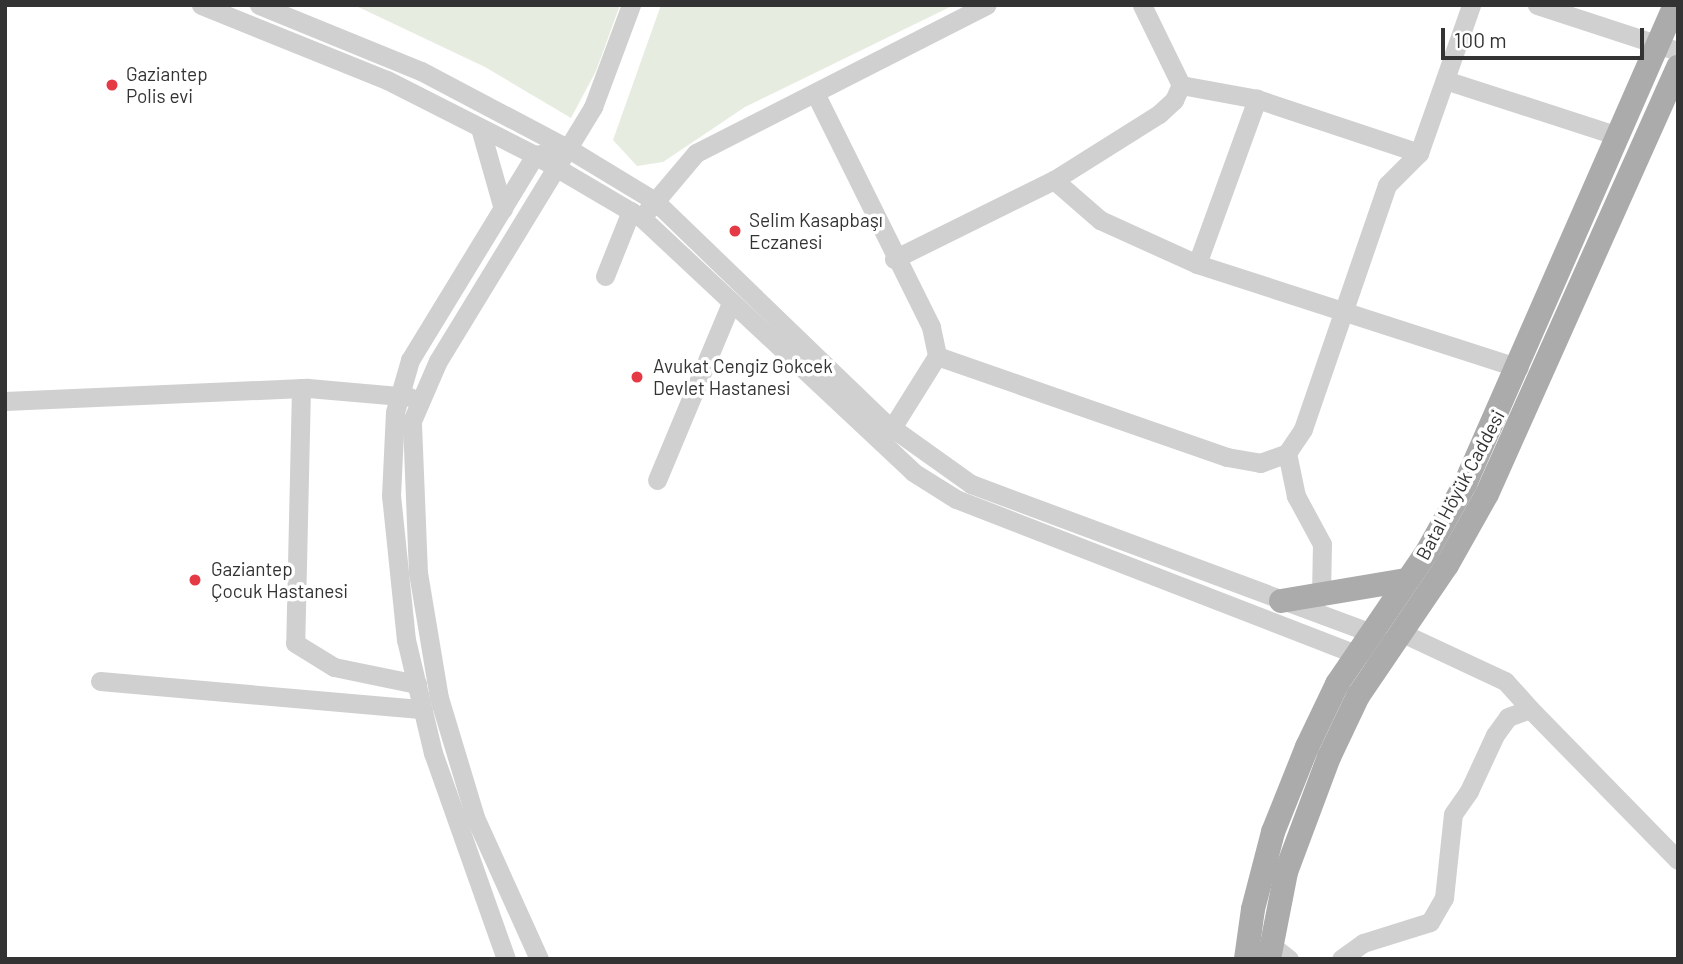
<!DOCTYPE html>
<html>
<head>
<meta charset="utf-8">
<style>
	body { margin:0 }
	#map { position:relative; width:1683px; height:964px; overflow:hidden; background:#fff; font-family:Barlow,sans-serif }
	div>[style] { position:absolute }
	.green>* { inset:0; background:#e6ecdf }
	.minor>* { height:19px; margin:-9.5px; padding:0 9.5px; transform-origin:9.5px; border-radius:9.5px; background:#d0d0d0 }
	.major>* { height:24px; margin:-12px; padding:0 12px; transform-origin:12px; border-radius:12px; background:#ababab }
	.dots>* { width:19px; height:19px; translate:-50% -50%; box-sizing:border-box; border:4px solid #fff; border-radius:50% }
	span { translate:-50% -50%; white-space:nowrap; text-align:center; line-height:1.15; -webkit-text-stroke:7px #fff; paint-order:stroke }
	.poi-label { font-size:19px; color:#333 }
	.left { translate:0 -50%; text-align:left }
	.street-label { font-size:19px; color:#333 }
	.frame { position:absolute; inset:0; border:7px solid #333; pointer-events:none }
	.scale { position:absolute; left:1441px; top:28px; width:203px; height:32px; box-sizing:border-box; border:4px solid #333; border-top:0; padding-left:9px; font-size:21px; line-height:24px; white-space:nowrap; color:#333; -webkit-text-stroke:5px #fff; paint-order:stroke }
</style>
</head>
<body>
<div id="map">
	<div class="green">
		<i style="clip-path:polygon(354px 5px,620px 5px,596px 71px,571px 118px,485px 67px)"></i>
		<i style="clip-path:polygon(661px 5px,954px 5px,745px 107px,663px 162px,637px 166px,613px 140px)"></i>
	</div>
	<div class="minor">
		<i style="left:201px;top:5px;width:201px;rotate:22deg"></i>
		<i style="left:387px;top:80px;width:166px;rotate:26.9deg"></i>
		<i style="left:535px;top:155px;width:124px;rotate:30.5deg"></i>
		<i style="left:642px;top:218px;width:371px;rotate:43.1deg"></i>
		<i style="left:913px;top:472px;width:51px;rotate:32.1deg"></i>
		<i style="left:956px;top:499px;width:429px;rotate:21.2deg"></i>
		<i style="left:1356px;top:654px;width:15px;rotate:-8deg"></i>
		<i style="left:259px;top:5px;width:175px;rotate:22.2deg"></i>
		<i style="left:421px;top:71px;width:167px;rotate:27.8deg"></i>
		<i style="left:569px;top:149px;width:100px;rotate:31.2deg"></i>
		<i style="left:655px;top:201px;width:318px;rotate:44deg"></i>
		<i style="left:884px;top:422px;width:107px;rotate:35.5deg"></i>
		<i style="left:971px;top:484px;width:427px;rotate:20.4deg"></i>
		<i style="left:1371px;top:633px;width:12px;rotate:42deg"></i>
		<i style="left:1537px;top:5px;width:148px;rotate:18.1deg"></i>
		<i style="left:1445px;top:80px;width:182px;rotate:17.9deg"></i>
		<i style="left:1181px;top:85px;width:77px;rotate:10.4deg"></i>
		<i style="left:1257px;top:99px;width:171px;rotate:18.4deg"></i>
		<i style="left:815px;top:93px;width:261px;rotate:63.6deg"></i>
		<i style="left:931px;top:327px;width:30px;rotate:78deg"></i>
		<i style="left:937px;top:356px;width:85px;rotate:122deg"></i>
		<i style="left:480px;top:128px;width:84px;rotate:74.1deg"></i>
		<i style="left:1054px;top:180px;width:61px;rotate:41deg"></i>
		<i style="left:1100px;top:220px;width:107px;rotate:24.4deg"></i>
		<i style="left:1197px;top:264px;width:338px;rotate:17.9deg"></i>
		<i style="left:647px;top:211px;width:76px;rotate:-49.8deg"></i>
		<i style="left:696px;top:153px;width:326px;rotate:-27deg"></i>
		<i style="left:894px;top:259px;width:178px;rotate:-26.3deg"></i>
		<i style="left:1054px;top:180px;width:124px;rotate:-32.2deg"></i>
		<i style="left:1159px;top:114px;width:21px;rotate:-43deg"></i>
		<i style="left:1174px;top:100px;width:17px;rotate:-65deg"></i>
		<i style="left:1181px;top:85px;width:89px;rotate:-116deg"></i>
		<i style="left:1197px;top:264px;width:176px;rotate:-70deg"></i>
		<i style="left:605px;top:276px;width:70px;rotate:-68.2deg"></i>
		<i style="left:937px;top:356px;width:307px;rotate:19.2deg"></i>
		<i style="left:1227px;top:457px;width:34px;rotate:10deg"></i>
		<i style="left:1260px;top:463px;width:29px;rotate:-20deg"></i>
		<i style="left:301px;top:388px;width:255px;rotate:91.3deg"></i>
		<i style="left:295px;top:643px;width:46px;rotate:31.6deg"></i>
		<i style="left:334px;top:667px;width:85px;rotate:11.6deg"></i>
		<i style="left:5px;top:401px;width:303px;rotate:-2.5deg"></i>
		<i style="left:308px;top:388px;width:102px;rotate:5deg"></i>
		<i style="left:657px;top:480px;width:192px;rotate:-67.3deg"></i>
		<i style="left:1321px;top:595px;width:51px;rotate:-88.9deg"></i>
		<i style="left:1322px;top:544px;width:55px;rotate:-118.4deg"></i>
		<i style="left:1296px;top:496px;width:44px;rotate:-101.8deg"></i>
		<i style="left:1287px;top:453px;width:29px;rotate:-56deg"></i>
		<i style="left:1303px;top:429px;width:258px;rotate:-71deg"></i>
		<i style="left:1387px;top:185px;width:45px;rotate:-45deg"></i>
		<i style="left:1419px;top:153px;width:157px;rotate:-70.6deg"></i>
		<i style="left:1400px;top:632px;width:116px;rotate:25deg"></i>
		<i style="left:1505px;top:681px;width:38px;rotate:48deg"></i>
		<i style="left:100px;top:681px;width:324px;rotate:5deg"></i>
		<i style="left:1271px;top:945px;width:23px;rotate:38deg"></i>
		<i style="left:506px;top:959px;width:219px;rotate:-109.5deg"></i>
		<i style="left:433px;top:753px;width:116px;rotate:-103.4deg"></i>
		<i style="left:406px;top:640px;width:145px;rotate:-95.9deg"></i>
		<i style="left:391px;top:496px;width:84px;rotate:-87.3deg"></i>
		<i style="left:395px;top:412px;width:54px;rotate:-73.9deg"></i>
		<i style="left:410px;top:360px;width:240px;rotate:-58.6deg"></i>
		<i style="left:535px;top:155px;width:13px;rotate:-9deg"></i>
		<i style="left:539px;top:959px;width:156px;rotate:-114.3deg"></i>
		<i style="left:475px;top:817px;width:124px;rotate:-106.8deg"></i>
		<i style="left:439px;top:698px;width:127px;rotate:-99.5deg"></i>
		<i style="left:418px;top:573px;width:152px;rotate:-92.3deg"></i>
		<i style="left:412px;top:421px;width:65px;rotate:-66.6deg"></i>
		<i style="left:438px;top:361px;width:298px;rotate:-58.6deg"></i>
		<i style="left:593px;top:107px;width:109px;rotate:-69.6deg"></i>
		<i style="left:1341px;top:959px;width:27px;rotate:-36deg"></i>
		<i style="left:1363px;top:943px;width:70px;rotate:-17.4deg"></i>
		<i style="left:1430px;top:922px;width:28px;rotate:-60deg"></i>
		<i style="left:1444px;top:898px;width:84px;rotate:-83.9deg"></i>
		<i style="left:1453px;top:814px;width:28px;rotate:-55deg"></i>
		<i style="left:1469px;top:791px;width:62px;rotate:-65.1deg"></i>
		<i style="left:1495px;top:735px;width:22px;rotate:-54deg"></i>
		<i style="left:1508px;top:717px;width:23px;rotate:-20deg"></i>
		<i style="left:1530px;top:709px;width:211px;rotate:45.6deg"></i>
	</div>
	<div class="major">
		<i style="left:1281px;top:601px;width:128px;rotate:-9.5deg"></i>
		<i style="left:1246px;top:959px;width:50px;rotate:-82deg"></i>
		<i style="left:1253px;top:909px;width:80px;rotate:-75.4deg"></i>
		<i style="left:1273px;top:832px;width:92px;rotate:-68.2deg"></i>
		<i style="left:1307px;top:747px;width:70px;rotate:-64.5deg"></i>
		<i style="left:1337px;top:684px;width:160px;rotate:-55.7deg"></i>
		<i style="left:1427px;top:552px;width:78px;rotate:-60.8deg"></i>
		<i style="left:1465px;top:484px;width:523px;rotate:-66.33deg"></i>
		<i style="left:1269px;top:959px;width:89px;rotate:-78.9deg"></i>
		<i style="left:1286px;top:872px;width:123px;rotate:-69.5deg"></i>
		<i style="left:1329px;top:757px;width:68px;rotate:-64.6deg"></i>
		<i style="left:1358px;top:696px;width:158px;rotate:-55.8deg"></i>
		<i style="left:1447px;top:565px;width:81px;rotate:-60.6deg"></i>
		<i style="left:1487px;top:494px;width:468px;rotate:-65.9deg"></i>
	</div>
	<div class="dots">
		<i style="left:112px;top:85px;background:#e63946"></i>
		<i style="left:735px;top:231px;background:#e63946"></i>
		<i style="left:637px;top:377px;background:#e63946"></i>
		<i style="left:195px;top:580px;background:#e63946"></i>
	</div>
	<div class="poi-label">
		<span class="left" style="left:126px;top:85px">Gaziantep<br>Polis evi</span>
		<span class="left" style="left:749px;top:231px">Selim Kasapbaşı<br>Eczanesi</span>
		<span class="left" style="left:653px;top:377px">Avukat Cengiz Gokcek<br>Devlet Hastanesi</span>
		<span class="left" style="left:211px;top:580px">Gaziantep<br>Çocuk Hastanesi</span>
	</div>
	<div class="street-label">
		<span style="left:1460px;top:485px;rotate:-62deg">Batal Höyük Caddesi</span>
	</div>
	<div class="frame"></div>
	<div class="scale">100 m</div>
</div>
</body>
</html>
